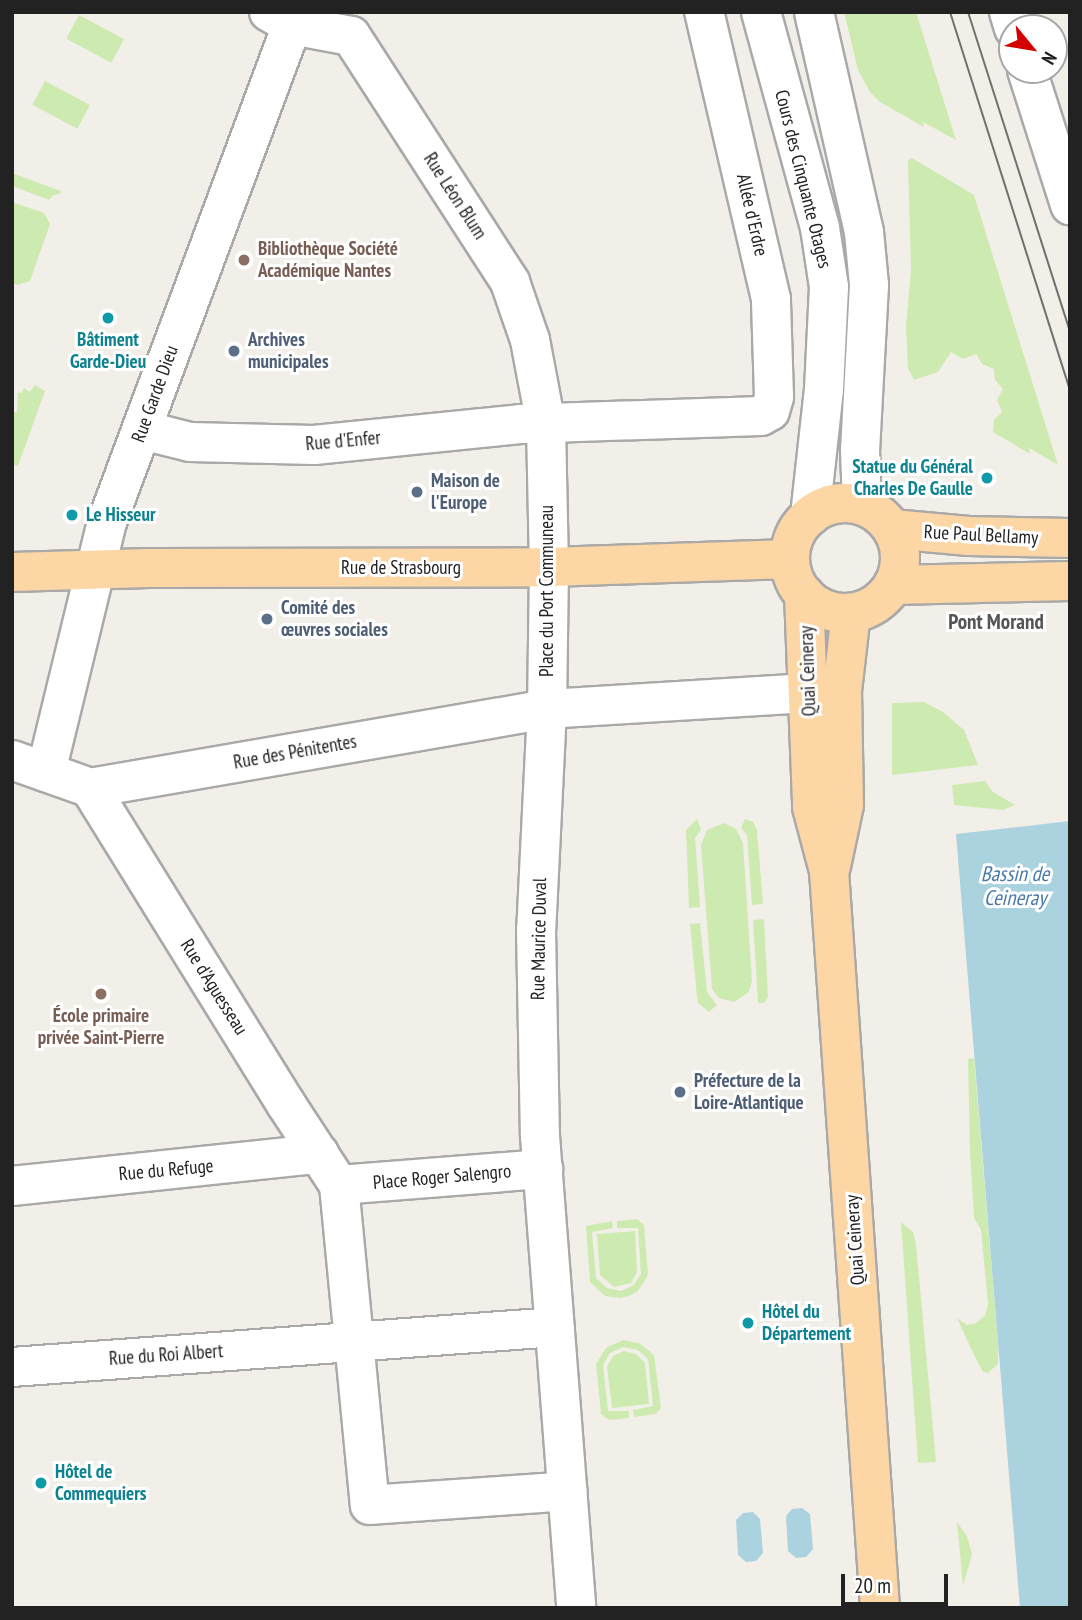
<!DOCTYPE html>
<html>
<head>
<meta charset="utf-8">
<style>
	body { margin:0 }
	#map { position:relative; width:1082px; height:1620px; overflow:hidden; background:#f2efe9; font-family:"PT Sans Narrow",sans-serif }
	div>[style] { position:absolute }
	.grass>* { inset:0; background:#cdebb0; transform-origin:0 0 }
	.water>* { inset:0; background:#aad3df }
	.roads { filter:drop-shadow(2px 0 #a9a9a9) drop-shadow(-2px 0 #a9a9a9) drop-shadow(0 2px #a9a9a9) drop-shadow(0 -2px #a9a9a9) }
	.minor>* { height:38px; margin:-19px; padding:0 19px; transform-origin:19px; border-radius:19px; background:#fff }
	.major>* { height:38px; margin:-19px; padding:0 19px; transform-origin:19px; border-radius:19px; background:#fcd6a4 }
	.major>.ring { margin:-19px; padding:0; box-sizing:content-box; background:none; border:38px solid #fcd6a4; border-radius:50% }
	.tram>* { height:2px; margin:-1px; padding:0 1px; transform-origin:1px; border-radius:1px; background:#707070 }
	.dots>* { width:19px; height:19px; translate:-50% -50%; box-sizing:border-box; border:4px solid #fff; border-radius:50% }
	span { translate:-50% -50%; white-space:nowrap; text-align:center; line-height:1.15; -webkit-text-stroke:6px #fff; paint-order:stroke }
	.street-label { font-size:19px; color:#222 }
	.education-label { font-size:19px; color:#785e54; font-weight:700 }
	.left { translate:0 -50%; text-align:left }
	.culture-label { font-size:19px; color:#0d838f; font-weight:700 }
	.right { translate:-100% -50%; text-align:right }
	.service-label { font-size:19px; color:#4e5e75; font-weight:700 }
	.neighbourhood-label { font-size:21px; color:#555; font-weight:700 }
	.water-label { font-size:21px; color:#4a7aab; font-style:italic }
	.frame { position:absolute; inset:0; border:14px solid #222; pointer-events:none }
	.north { position:absolute; left:998px; top:14px; width:70px; height:70px; box-sizing:border-box; background:#fff; border:2px solid #a7a7a7; border-radius:50%; rotate:120deg; font-size:19px; font-weight:700; line-height:28px; text-align:center; color:#222 }
	.north::after { content:''; display:block; margin:auto; width:24px; height:32px; background:#d40000; clip-path:polygon(50% 0,100% 100%,50% 72%,0 100%) }
	.scale { position:absolute; left:841px; top:1574px; width:107px; height:32px; box-sizing:border-box; border:4px solid #222; border-top:0; padding-left:9px; font-size:21px; line-height:24px; white-space:nowrap; color:#222; -webkit-text-stroke:5px #fff; paint-order:stroke }
</style>
</head>
<body>
<div id="map">
	<div class="grass">
		<i style="clip-path:polygon(844px 12px,916px 12px,956px 140px,923px 122px,924px 127px,880px 102px,870px 92px,858px 70px)"></i>
		<i style="left:79px;top:15px;width:51px;height:27px;rotate:28deg"></i>
		<i style="left:45px;top:81px;width:51px;height:27px;rotate:28deg"></i>
		<i style="clip-path:polygon(912px 158px,974px 195px,1058px 465px,1029px 448px,1030px 454px,993px 432px,994px 420px,1002px 412px,997px 400px,1003px 389px,995px 380px,994px 369px,982px 364px,976px 354px,963px 359px,951px 352px,938px 372px,914px 380px,908px 368px,906px 327px,911px 270px,908px 160px)"></i>
		<i style="clip-path:polygon(12px 173px,61px 191px,60px 194px,53px 195px,49px 200px,12px 186px)"></i>
		<i style="clip-path:polygon(12px 202px,44px 213px,50px 224px,30px 281px,18px 285px,12px 283px)"></i>
		<i style="clip-path:polygon(35px 385px,45px 391px,18px 466px,12px 464px,12px 413px,17px 412px,18px 392px,22px 393px,24px 388px,30px 392px)"></i>
		<i style="clip-path:polygon(924px 702px,943px 712px,964px 730px,978px 765px,892px 775px,892px 703px)"></i>
		<i style="clip-path:polygon(985px 781px,993px 792px,1015px 805px,1003px 810px,954px 805px,952px 785px)"></i>
		<i style="clip-path:polygon(697px 819px,701px 830px,695px 838px,700px 907px,689px 908px,686px 830px)"></i>
		<i style="clip-path:polygon(745px 819px,753px 822px,757px 830px,763px 904px,752px 905px,747px 835px,741px 828px)"></i>
		<i style="clip-path:polygon(724px 823px,736px 829px,743px 843px,752px 981px,749px 992px,734px 1002px,719px 998px,712px 989px,701px 845px,707px 830px)"></i>
		<i style="clip-path:polygon(764px 919px,768px 997px,764px 1003px,758px 1003px,753px 920px)"></i>
		<i style="clip-path:polygon(700px 923px,707px 992px,717px 1005px,709px 1012px,698px 1003px,697px 997px,690px 924px)"></i>
		<i style="clip-path:polygon(974px 1058px,998px 1344px,998px 1364px,988px 1373px,983px 1372px,975px 1357px,957px 1318px,967px 1325px,976px 1323px,985px 1316px,988px 1304px,981px 1230px,974px 1218px,970px 1153px,968px 1059px)"></i>
		<i style="clip-path:polygon(637px 1219px,644px 1225px,648px 1275px,638px 1291px,629px 1296px,620px 1298px,605px 1296px,590px 1282px,586px 1226px,612px 1221px,613px 1228px,592px 1232px,596px 1278px,607px 1288px,621px 1291px,634px 1285px,641px 1274px,638px 1228px,617px 1228px,617px 1221px)"></i>
		<i style="clip-path:polygon(901px 1222px,913px 1232px,916px 1244px,936px 1462px,918px 1463px)"></i>
		<i style="clip-path:polygon(635px 1231px,637px 1272px,631px 1283px,614px 1287px,600px 1275px,597px 1234px)"></i>
		<i style="clip-path:polygon(623px 1340px,639px 1343px,654px 1355px,661px 1408px,656px 1414px,634px 1417px,633px 1410px,653px 1406px,648px 1359px,638px 1350px,623px 1347px,610px 1353px,603px 1365px,608px 1411px,629px 1411px,629px 1418px,609px 1420px,601px 1414px,596px 1364px,606px 1348px)"></i>
		<i style="clip-path:polygon(624px 1351px,636px 1354px,645px 1363px,649px 1404px,612px 1408px,607px 1367px,613px 1356px)"></i>
		<i style="clip-path:polygon(957px 1522px,967px 1536px,972px 1554px,963px 1586px)"></i>
	</div>
	<div class="water">
		<i style="clip-path:polygon(1070px 821px,1070px 1608px,1020px 1608px,956px 834px)"></i>
		<i style="clip-path:polygon(802px 1508px,810px 1514px,813px 1549px,806px 1557px,796px 1558px,788px 1551px,786px 1516px,792px 1509px)"></i>
		<i style="clip-path:polygon(753px 1512px,760px 1519px,763px 1553px,756px 1561px,746px 1562px,738px 1555px,736px 1520px,743px 1513px)"></i>
	</div>
	<div class="roads">
		<div class="minor">
			<i style="left:269px;top:12px;width:26px;rotate:29deg"></i>
			<i style="left:292px;top:25px;width:60px;rotate:10.6deg"></i>
			<i style="left:351px;top:36px;width:293px;rotate:57.1deg"></i>
			<i style="left:510px;top:282px;width:61px;rotate:71deg"></i>
			<i style="left:530px;top:340px;width:86px;rotate:79.3deg"></i>
			<i style="left:546px;top:425px;width:142px;rotate:88.8deg"></i>
			<i style="left:549px;top:567px;width:142px;rotate:90.8deg"></i>
			<i style="left:547px;top:709px;width:221px;rotate:92.8deg"></i>
			<i style="left:536px;top:930px;width:206px;rotate:88.9deg"></i>
			<i style="left:540px;top:1136px;width:473px;rotate:85.6deg"></i>
			<i style="left:761px;top:12px;width:224px;rotate:74.7deg"></i>
			<i style="left:820px;top:228px;width:60px;rotate:81.3deg"></i>
			<i style="left:829px;top:287px;width:102px;rotate:92.8deg"></i>
			<i style="left:824px;top:389px;width:128px;rotate:96.3deg"></i>
			<i style="left:814px;top:12px;width:226px;rotate:77.2deg"></i>
			<i style="left:864px;top:232px;width:53px;rotate:84.6deg"></i>
			<i style="left:869px;top:285px;width:165px;rotate:93.1deg"></i>
			<i style="left:860px;top:450px;width:55px;rotate:87.9deg"></i>
			<i style="left:1009px;top:12px;width:17px;rotate:73deg"></i>
			<i style="left:1027px;top:70px;width:142px;rotate:72.3deg"></i>
			<i style="left:142px;top:430px;width:49px;rotate:14deg"></i>
			<i style="left:190px;top:442px;width:124px;rotate:1.4deg"></i>
			<i style="left:314px;top:445px;width:207px;rotate:-5.8deg"></i>
			<i style="left:520px;top:424px;width:241px;rotate:-1.9deg"></i>
			<i style="left:761px;top:416px;width:10px;rotate:-29deg"></i>
			<i style="left:770px;top:411px;width:15px;rotate:-74deg"></i>
			<i style="left:774px;top:397px;width:98px;rotate:-91.8deg"></i>
			<i style="left:771px;top:299px;width:295px;rotate:-103.1deg"></i>
			<i style="left:12px;top:760px;width:83px;rotate:19.7deg"></i>
			<i style="left:90px;top:788px;width:464px;rotate:-9.8deg"></i>
			<i style="left:547px;top:709px;width:263px;rotate:-3.5deg"></i>
			<i style="left:46px;top:772px;width:257px;rotate:-76.3deg"></i>
			<i style="left:107px;top:522px;width:530px;rotate:-69.58deg"></i>
			<i style="left:90px;top:788px;width:372px;rotate:58.2deg"></i>
			<i style="left:286px;top:1104px;width:97px;rotate:56.8deg"></i>
			<i style="left:339px;top:1185px;width:321px;rotate:84.5deg"></i>
			<i style="left:370px;top:1505px;width:198px;rotate:-4deg"></i>
			<i style="left:339px;top:1185px;width:205px;rotate:-4.5deg"></i>
			<i style="left:12px;top:1186px;width:309px;rotate:-6deg"></i>
			<i style="left:12px;top:1367px;width:544px;rotate:-4.21deg"></i>
		</div>
		<div class="major">
			<i class="ring" style="left:790px;top:503px;width:72px;height:72px"></i>
			<i style="left:892px;top:529px;width:77px;rotate:5.2deg"></i>
			<i style="left:969px;top:536px;width:101px;rotate:1.1deg"></i>
			<i style="left:12px;top:572px;width:137px;rotate:-1.7deg"></i>
			<i style="left:149px;top:568px;width:400px;rotate:-0.1deg"></i>
			<i style="left:549px;top:567px;width:241px;rotate:-1.9deg"></i>
			<i style="left:893px;top:585px;width:177px;rotate:-1.3deg"></i>
			<i style="left:804px;top:594px;width:213px;rotate:87.8deg"></i>
			<i style="left:812px;top:807px;width:66px;rotate:75.1deg"></i>
			<i style="left:829px;top:871px;width:739px;rotate:86.04deg"></i>
			<i style="left:831px;top:866px;width:62px;rotate:-78deg"></i>
			<i style="left:844px;top:805px;width:114px;rotate:-91deg"></i>
			<i style="left:842px;top:691px;width:79px;rotate:-83.4deg"></i>
		</div>
	</div>
	<div class="tram">
		<i style="left:950px;top:12px;width:397px;rotate:72.4deg"></i>
		<i style="left:968px;top:12px;width:335px;rotate:72.3deg"></i>
	</div>
	<div class="dots">
		<i style="left:244px;top:260px;background:#8d6e63"></i>
		<i style="left:108px;top:318px;background:#0f9aa8"></i>
		<i style="left:234px;top:351px;background:#5c6f8a"></i>
		<i style="left:987px;top:478px;background:#0f9aa8"></i>
		<i style="left:417px;top:492px;background:#5c6f8a"></i>
		<i style="left:72px;top:515px;background:#0f9aa8"></i>
		<i style="left:267px;top:619px;background:#5c6f8a"></i>
		<i style="left:101px;top:994px;background:#8d6e63"></i>
		<i style="left:680px;top:1092px;background:#5c6f8a"></i>
		<i style="left:748px;top:1323px;background:#0f9aa8"></i>
		<i style="left:41px;top:1483px;background:#0f9aa8"></i>
	</div>
	<div class="street-label">
		<span style="left:803px;top:179px;rotate:76deg">Cours des Cinquante Otages</span>
		<span style="left:455px;top:196px;rotate:57deg">Rue Léon Blum</span>
		<span style="left:752px;top:215px;rotate:77deg">Allée d'Erdre</span>
		<span style="left:155px;top:394px;rotate:-70deg">Rue Garde Dieu</span>
		<span style="left:343px;top:441px;rotate:-5deg">Rue d'Enfer</span>
		<span style="left:981px;top:535px;rotate:3deg">Rue Paul Bellamy</span>
		<span style="left:401px;top:568px">Rue de Strasbourg</span>
		<span style="left:547px;top:591px;rotate:-90deg">Place du Port Communeau</span>
		<span style="left:808px;top:671px;rotate:-92deg">Quai Ceineray</span>
		<span style="left:295px;top:752px;rotate:-10deg">Rue des Pénitentes</span>
		<span style="left:539px;top:939px;rotate:-89deg">Rue Maurice Duval</span>
		<span style="left:214px;top:987px;rotate:58deg">Rue d'Aguesseau</span>
		<span style="left:166px;top:1170px;rotate:-5deg">Rue du Refuge</span>
		<span style="left:442px;top:1177px;rotate:-5deg">Place Roger Salengro</span>
		<span style="left:855px;top:1240px;rotate:-94deg">Quai Ceineray</span>
		<span style="left:166px;top:1355px;rotate:-4deg">Rue du Roi Albert</span>
	</div>
	<div class="education-label">
		<span class="left" style="left:258px;top:260px">Bibliothèque Société<br>Académique Nantes</span>
		<span style="left:101px;top:1027px">École primaire<br>privée Saint-Pierre</span>
	</div>
	<div class="culture-label">
		<span style="left:108px;top:351px">Bâtiment<br>Garde-Dieu</span>
		<span class="right" style="left:973px;top:478px">Statue du Général<br>Charles De Gaulle</span>
		<span class="left" style="left:86px;top:515px">Le Hisseur</span>
		<span class="left" style="left:762px;top:1323px">Hôtel du<br>Département</span>
		<span class="left" style="left:55px;top:1483px">Hôtel de<br>Commequiers</span>
	</div>
	<div class="service-label">
		<span class="left" style="left:248px;top:351px">Archives<br>municipales</span>
		<span class="left" style="left:431px;top:492px">Maison de<br>l'Europe</span>
		<span class="left" style="left:281px;top:619px">Comité des<br>œuvres sociales</span>
		<span class="left" style="left:694px;top:1092px">Préfecture de la<br>Loire-Atlantique</span>
	</div>
	<div class="neighbourhood-label">
		<span style="left:996px;top:622px">Pont Morand</span>
	</div>
	<div class="water-label">
		<span style="left:1015px;top:886px">Bassin de<br>Ceineray</span>
	</div>
	<div class="frame"></div>
	<div class="north">N</div>
	<div class="scale">20 m</div>
</div>
</body>
</html>
